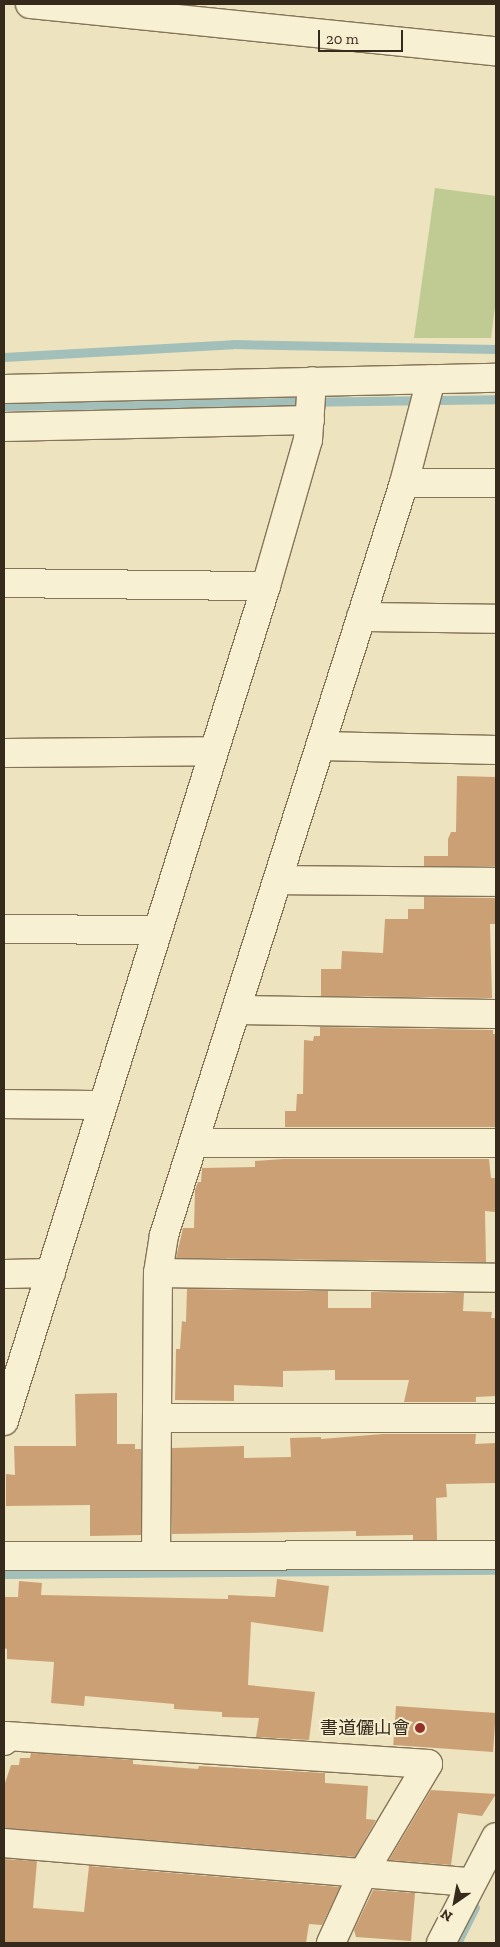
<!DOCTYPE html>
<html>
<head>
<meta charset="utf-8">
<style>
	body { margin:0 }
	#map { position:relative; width:500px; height:1947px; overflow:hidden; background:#ede3bf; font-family:"Zilla Slab","Noto Sans JP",serif }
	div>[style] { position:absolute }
	.green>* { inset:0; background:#c0cb93 }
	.stream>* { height:9px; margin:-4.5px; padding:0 4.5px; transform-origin:4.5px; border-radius:4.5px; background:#a2bfb9 }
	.building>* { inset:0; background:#cba075; transform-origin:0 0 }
	.roads { filter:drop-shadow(1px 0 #857458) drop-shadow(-1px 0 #857458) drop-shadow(0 1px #857458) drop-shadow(0 -1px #857458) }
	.minor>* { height:28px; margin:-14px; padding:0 14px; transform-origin:14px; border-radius:14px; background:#f8f0d2 }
	.secondary>* { height:28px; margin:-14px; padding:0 14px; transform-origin:14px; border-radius:14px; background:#f8f0d2 }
	.dots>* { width:14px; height:14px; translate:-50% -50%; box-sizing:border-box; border:2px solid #f5edce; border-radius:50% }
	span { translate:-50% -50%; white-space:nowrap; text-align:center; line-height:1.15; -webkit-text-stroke:4px #f5edce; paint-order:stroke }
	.poi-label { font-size:18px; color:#352a1c }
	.right { translate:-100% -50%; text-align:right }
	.frame { position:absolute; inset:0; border:5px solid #352a1c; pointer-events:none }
	.north { position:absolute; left:430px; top:1877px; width:50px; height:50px; -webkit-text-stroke:4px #f5edce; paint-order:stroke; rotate:213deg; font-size:14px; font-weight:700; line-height:20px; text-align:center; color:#352a1c }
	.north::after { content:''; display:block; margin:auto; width:18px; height:22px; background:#352a1c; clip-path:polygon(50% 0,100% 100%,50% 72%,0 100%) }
	.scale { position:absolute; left:318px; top:30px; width:85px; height:22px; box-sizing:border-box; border:2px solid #352a1c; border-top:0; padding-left:6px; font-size:15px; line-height:18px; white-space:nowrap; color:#352a1c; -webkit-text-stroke:4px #f5edce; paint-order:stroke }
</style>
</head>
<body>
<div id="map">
	<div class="green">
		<i style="clip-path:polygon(435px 188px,496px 196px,496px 299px,491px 338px,414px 338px)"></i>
	</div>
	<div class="stream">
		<i style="left:4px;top:357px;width:229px;rotate:-3.2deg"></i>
		<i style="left:233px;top:344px;width:263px;rotate:1.1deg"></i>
		<i style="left:4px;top:406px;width:492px;rotate:-0.8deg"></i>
		<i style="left:4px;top:1574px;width:492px;rotate:-0.5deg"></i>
		<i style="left:457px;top:1943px;width:40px;rotate:-63.4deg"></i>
	</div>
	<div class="building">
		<i style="clip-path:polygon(457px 776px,496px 777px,496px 866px,424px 866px,424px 856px,448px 856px,448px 839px,451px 832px,456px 832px)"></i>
		<i style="clip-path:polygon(424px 897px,496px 898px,496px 924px,490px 924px,492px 998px,321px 996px,321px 969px,341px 969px,342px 951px,383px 953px,385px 919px,408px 919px,408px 909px,424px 909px)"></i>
		<i style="clip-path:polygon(320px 1027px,493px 1030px,493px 1034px,496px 1034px,496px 1127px,285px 1127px,285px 1111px,296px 1111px,297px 1094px,303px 1094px,304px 1040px,313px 1041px,314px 1036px,320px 1036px)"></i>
		<i style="clip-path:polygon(284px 1159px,489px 1159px,491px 1178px,496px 1178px,496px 1212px,485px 1211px,486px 1262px,176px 1258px,183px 1228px,194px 1228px,195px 1190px,198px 1182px,201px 1182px,202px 1168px,255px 1167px,255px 1161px)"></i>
		<i style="clip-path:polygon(187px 1289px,328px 1291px,328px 1308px,371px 1308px,371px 1292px,464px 1293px,463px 1311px,492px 1312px,491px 1318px,496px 1318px,496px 1396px,476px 1397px,476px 1402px,404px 1402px,409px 1380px,335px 1380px,335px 1370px,283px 1371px,283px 1387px,234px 1385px,234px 1401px,175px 1400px,176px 1349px,180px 1349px,182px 1321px,186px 1322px)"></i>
		<i style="clip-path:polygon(117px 1393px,117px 1444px,135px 1444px,135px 1449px,141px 1449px,141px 1535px,90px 1536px,90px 1505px,6px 1506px,6px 1474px,15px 1475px,14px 1446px,76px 1446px,75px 1394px)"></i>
		<i style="clip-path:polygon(383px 1434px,476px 1434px,475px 1444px,496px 1443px,496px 1483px,446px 1484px,447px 1497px,436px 1498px,437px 1540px,413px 1540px,413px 1535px,356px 1536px,356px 1531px,172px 1534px,172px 1448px,244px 1446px,244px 1458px,291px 1457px,290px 1438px,321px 1437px,321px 1439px)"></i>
		<i style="clip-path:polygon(277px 1579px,329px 1586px,323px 1632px,251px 1622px,248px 1685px,315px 1692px,309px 1740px,256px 1737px,259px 1718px,222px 1717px,222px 1712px,174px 1709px,174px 1704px,85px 1696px,84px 1706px,51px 1703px,54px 1662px,7px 1659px,7px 1649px,4px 1648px,4px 1597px,18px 1597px,19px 1581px,42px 1583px,41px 1595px,228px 1599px,228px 1595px,275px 1597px)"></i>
		<i style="left:396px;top:1706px;width:100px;height:39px;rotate:4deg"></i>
		<i style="clip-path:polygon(31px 1753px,133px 1760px,133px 1764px,198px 1769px,199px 1766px,325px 1773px,325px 1783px,368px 1786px,366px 1819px,376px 1820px,355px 1857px,4px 1828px,4px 1786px,11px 1765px,19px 1765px,20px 1758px,30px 1758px)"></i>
		<i style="clip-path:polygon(431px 1790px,496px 1794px,482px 1816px,458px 1813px,451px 1865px,389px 1860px)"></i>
		<i style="clip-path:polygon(4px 1859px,37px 1861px,33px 1908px,84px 1912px,89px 1866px,340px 1887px,322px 1925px,309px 1924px,306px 1943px,4px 1943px)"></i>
		<i style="clip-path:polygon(373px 1890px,415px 1893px,411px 1941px,356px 1937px,354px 1930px)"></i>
	</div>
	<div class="roads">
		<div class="minor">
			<i style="left:30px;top:4px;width:468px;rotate:5.8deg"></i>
			<i style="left:4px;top:389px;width:492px;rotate:-1.3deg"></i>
			<i style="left:4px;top:427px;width:306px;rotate:-1.3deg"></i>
			<i style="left:404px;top:483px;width:92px"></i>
			<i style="left:4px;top:583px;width:262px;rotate:0.7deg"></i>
			<i style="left:361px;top:617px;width:135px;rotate:0.8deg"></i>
			<i style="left:320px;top:746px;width:176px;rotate:1.3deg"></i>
			<i style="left:4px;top:753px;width:209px;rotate:-0.5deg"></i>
			<i style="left:278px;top:880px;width:218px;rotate:0.5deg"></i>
			<i style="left:4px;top:929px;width:153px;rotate:0.4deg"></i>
			<i style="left:236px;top:1010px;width:260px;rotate:0.9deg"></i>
			<i style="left:4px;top:1104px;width:99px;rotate:0.6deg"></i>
			<i style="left:194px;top:1143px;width:302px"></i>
			<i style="left:158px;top:1273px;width:338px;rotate:0.8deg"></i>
			<i style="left:4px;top:1274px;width:47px;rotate:-1.2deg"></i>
			<i style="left:157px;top:1418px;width:339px"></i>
			<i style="left:4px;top:1421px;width:875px;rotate:-72.58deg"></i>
			<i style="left:266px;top:586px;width:152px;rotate:-74deg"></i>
			<i style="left:308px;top:440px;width:59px;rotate:-86.1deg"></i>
			<i style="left:4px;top:1556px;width:492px;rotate:-0.1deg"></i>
			<i style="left:156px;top:1556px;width:283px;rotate:-89.6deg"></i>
			<i style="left:158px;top:1273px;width:38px;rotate:-81deg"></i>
			<i style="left:164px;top:1235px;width:789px;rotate:-72.3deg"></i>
			<i style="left:404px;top:483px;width:107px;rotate:-75.4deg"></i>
			<i style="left:4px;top:1741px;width:5px;rotate:-68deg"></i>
			<i style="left:6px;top:1736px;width:423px;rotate:3.8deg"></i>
			<i style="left:428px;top:1764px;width:127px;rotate:120.8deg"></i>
			<i style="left:363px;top:1873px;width:77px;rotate:114.6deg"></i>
			<i style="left:4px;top:1843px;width:468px;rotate:4.8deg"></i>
		</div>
		<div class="secondary">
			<i style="left:441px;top:1943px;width:119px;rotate:-62.6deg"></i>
		</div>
	</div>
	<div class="dots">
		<i style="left:420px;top:1728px;background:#943028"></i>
	</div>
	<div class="poi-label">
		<span class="right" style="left:410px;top:1728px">書道儷山會</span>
	</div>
	<div class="frame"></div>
	<div class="north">N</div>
	<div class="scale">20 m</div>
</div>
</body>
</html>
